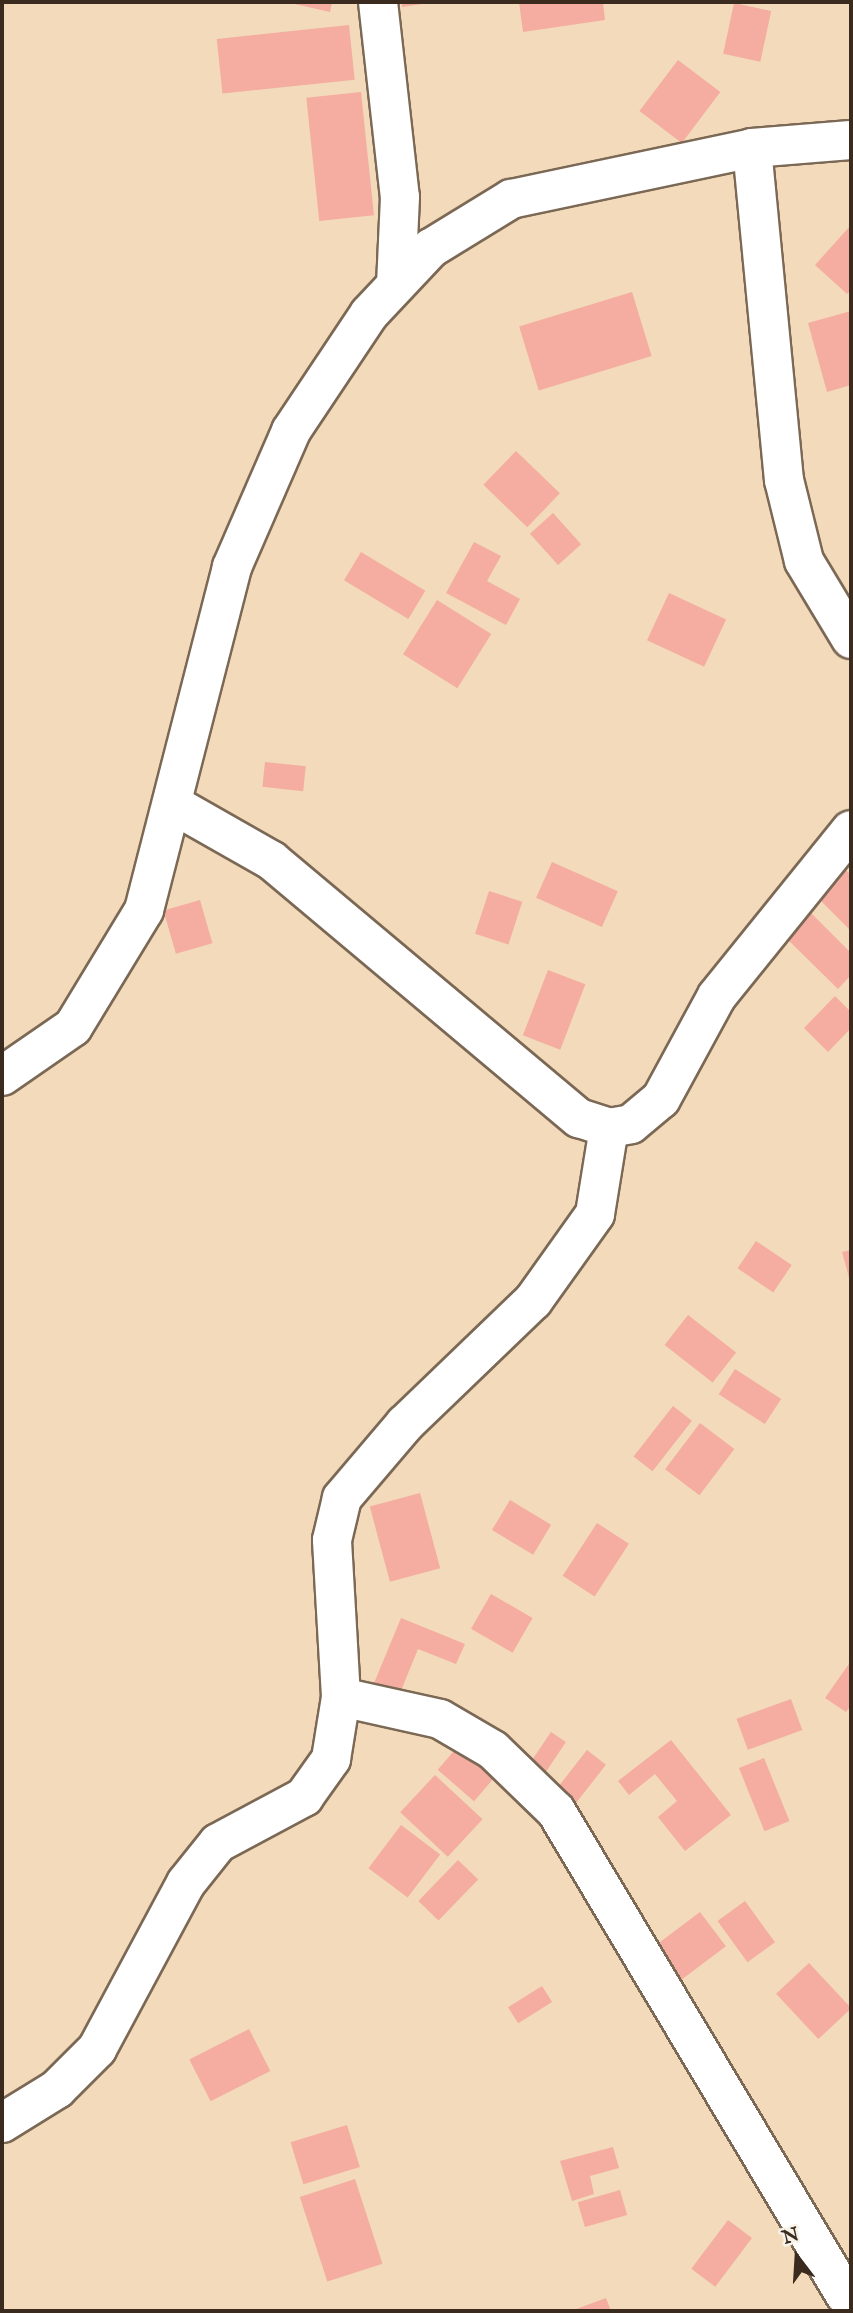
<!DOCTYPE html>
<html>
<head>
<meta charset="utf-8">
<style>
	body { margin:0 }
	#map { position:relative; width:853px; height:2313px; overflow:hidden; background:#f2daba; font-family:"IM FELL English",serif }
	div>[style] { position:absolute }
	.building>* { inset:0; background:#f4ada0; transform-origin:0 0 }
	.roads { filter:drop-shadow(2px 0 #7b6855) drop-shadow(-2px 0 #7b6855) drop-shadow(0 2px #7b6855) drop-shadow(0 -2px #7b6855) }
	.minor>* { height:38px; margin:-19px; padding:0 19px; transform-origin:19px; border-radius:19px; background:#fff }
	span { translate:-50% -50%; white-space:nowrap; text-align:center; line-height:1.15; -webkit-text-stroke:5px #f7f3e8; paint-order:stroke }
	.frame { position:absolute; inset:0; border:4px solid #3b2a1e; pointer-events:none }
	.north { position:absolute; left:762px; top:2222px; width:70px; height:70px; -webkit-text-stroke:5px #f7f3e8; paint-order:stroke; rotate:343deg; font-size:19px; font-weight:700; line-height:28px; text-align:center; color:#3b2a1e }
	.north::after { content:''; display:block; margin:auto; width:24px; height:32px; background:#3b2a1e; clip-path:polygon(50% 0,100% 100%,50% 72%,0 100%) }
</style>
</head>
<body>
<div id="map">
	<div class="building">
		<i style="clip-path:polygon(286px 2px,332px 2px,330px 12px)"></i>
		<i style="clip-path:polygon(402px 2px,428px 2px,428px 3px,402px 7px)"></i>
		<i style="clip-path:polygon(519px 2px,603px 2px,605px 20px,523px 32px)"></i>
		<i style="left:734px;top:3px;width:38px;height:52px;rotate:12deg"></i>
		<i style="left:349px;top:25px;width:55px;height:133px;rotate:84deg"></i>
		<i style="left:678px;top:60px;width:53px;height:64px;rotate:37deg"></i>
		<i style="left:361px;top:92px;width:124px;height:55px;rotate:84deg"></i>
		<i style="clip-path:polygon(851px 225px,851px 290px,847px 294px,815px 265px)"></i>
		<i style="left:632px;top:292px;width:67px;height:118px;rotate:73deg"></i>
		<i style="clip-path:polygon(851px 311px,851px 385px,827px 392px,808px 323px)"></i>
		<i style="left:516px;top:451px;width:61px;height:47px;rotate:44deg"></i>
		<i style="left:553px;top:513px;width:42px;height:31px;rotate:48deg"></i>
		<i style="clip-path:polygon(474px 542px,501px 556px,487px 581px,520px 599px,506px 625px,446px 593px)"></i>
		<i style="left:361px;top:552px;width:75px;height:33px;rotate:31deg"></i>
		<i style="left:669px;top:593px;width:63px;height:52px;rotate:25deg"></i>
		<i style="left:437px;top:600px;width:64px;height:64px;rotate:32deg"></i>
		<i style="left:265px;top:762px;width:41px;height:25px;rotate:6deg"></i>
		<i style="left:552px;top:862px;width:72px;height:39px;rotate:24deg"></i>
		<i style="clip-path:polygon(846px 870px,851px 875px,851px 931px,818px 898px)"></i>
		<i style="left:489px;top:891px;width:35px;height:45px;rotate:18deg"></i>
		<i style="left:200px;top:900px;width:45px;height:38px;rotate:74deg"></i>
		<i style="clip-path:polygon(807px 909px,851px 953px,851px 975px,838px 989px,782px 934px)"></i>
		<i style="left:548px;top:970px;width:40px;height:70px;rotate:21deg"></i>
		<i style="clip-path:polygon(835px 996px,851px 1012px,851px 1028px,828px 1052px,804px 1028px)"></i>
		<i style="left:756px;top:1241px;width:43px;height:33px;rotate:34deg"></i>
		<i style="clip-path:polygon(851px 1250px,851px 1281px,850px 1281px,842px 1252px)"></i>
		<i style="left:688px;top:1315px;width:61px;height:38px;rotate:38deg"></i>
		<i style="left:735px;top:1369px;width:55px;height:30px;rotate:33deg"></i>
		<i style="left:673px;top:1406px;width:24px;height:64px;rotate:38deg"></i>
		<i style="left:700px;top:1423px;width:43px;height:58px;rotate:37deg"></i>
		<i style="left:420px;top:1493px;width:78px;height:52px;rotate:75deg"></i>
		<i style="left:510px;top:1500px;width:48px;height:35px;rotate:31deg"></i>
		<i style="left:597px;top:1523px;width:38px;height:63px;rotate:33deg"></i>
		<i style="left:491px;top:1594px;width:48px;height:40px;rotate:30deg"></i>
		<i style="clip-path:polygon(401px 1618px,465px 1644px,456px 1664px,418px 1649px,398px 1698px,372px 1688px)"></i>
		<i style="clip-path:polygon(851px 1661px,851px 1705px,846px 1712px,825px 1698px)"></i>
		<i style="left:791px;top:1699px;width:33px;height:58px;rotate:70deg"></i>
		<i style="left:551px;top:1732px;width:18px;height:51px;rotate:34deg"></i>
		<i style="clip-path:polygon(671px 1740px,731px 1815px,685px 1851px,658px 1817px,677px 1801px,655px 1774px,629px 1795px,618px 1781px)"></i>
		<i style="left:460px;top:1744px;width:48px;height:34px;rotate:41deg"></i>
		<i style="left:587px;top:1750px;width:24px;height:53px;rotate:38deg"></i>
		<i style="left:764px;top:1758px;width:68px;height:27px;rotate:68deg"></i>
		<i style="left:435px;top:1775px;width:65px;height:51px;rotate:43deg"></i>
		<i style="left:401px;top:1825px;width:49px;height:54px;rotate:37deg"></i>
		<i style="left:458px;top:1860px;width:28px;height:57px;rotate:44deg"></i>
		<i style="left:745px;top:1901px;width:51px;height:34px;rotate:54deg"></i>
		<i style="left:700px;top:1912px;width:43px;height:69px;rotate:53deg"></i>
		<i style="left:809px;top:1963px;width:62px;height:45px;rotate:47deg"></i>
		<i style="left:542px;top:1986px;width:19px;height:40px;rotate:58deg"></i>
		<i style="left:249px;top:2029px;width:47px;height:67px;rotate:63deg"></i>
		<i style="left:347px;top:2125px;width:44px;height:59px;rotate:73deg"></i>
		<i style="clip-path:polygon(613px 2147px,619px 2168px,590px 2176px,594px 2194px,572px 2201px,560px 2161px)"></i>
		<i style="left:355px;top:2179px;width:89px;height:58px;rotate:72deg"></i>
		<i style="left:620px;top:2190px;width:26px;height:44px;rotate:74deg"></i>
		<i style="left:728px;top:2220px;width:30px;height:61px;rotate:37deg"></i>
		<i style="clip-path:polygon(606px 2298px,611px 2311px,571px 2311px)"></i>
	</div>
	<div class="roads">
		<div class="minor">
			<i style="left:378px;top:2px;width:196px;rotate:83.6deg"></i>
			<i style="left:400px;top:197px;width:87px;rotate:92.6deg"></i>
			<i style="left:752px;top:148px;width:334px;rotate:84.5deg"></i>
			<i style="left:784px;top:480px;width:83px;rotate:76.1deg"></i>
			<i style="left:804px;top:561px;width:91px;rotate:58.9deg"></i>
			<i style="left:174px;top:805px;width:112px;rotate:29.6deg"></i>
			<i style="left:271px;top:860px;width:402px;rotate:40deg"></i>
			<i style="left:579px;top:1118px;width:32px;rotate:18deg"></i>
			<i style="left:609px;top:1128px;width:22px;rotate:-10deg"></i>
			<i style="left:631px;top:1124px;width:39px;rotate:-40deg"></i>
			<i style="left:661px;top:1099px;width:117px;rotate:-61.5deg"></i>
			<i style="left:717px;top:996px;width:213px;rotate:-51.1deg"></i>
			<i style="left:2px;top:1076px;width:86px;rotate:-34.6deg"></i>
			<i style="left:73px;top:1027px;width:137px;rotate:-58.7deg"></i>
			<i style="left:144px;top:910px;width:354px;rotate:-75.6deg"></i>
			<i style="left:232px;top:567px;width:148px;rotate:-66.5deg"></i>
			<i style="left:291px;top:431px;width:141px;rotate:-56.3deg"></i>
			<i style="left:369px;top:314px;width:91px;rotate:-46.8deg"></i>
			<i style="left:431px;top:248px;width:94px;rotate:-31.5deg"></i>
			<i style="left:511px;top:199px;width:246px;rotate:-11.9deg"></i>
			<i style="left:752px;top:148px;width:99px;rotate:-4.6deg"></i>
			<i style="left:341px;top:1697px;width:101px;rotate:12.5deg"></i>
			<i style="left:440px;top:1719px;width:61px;rotate:30.3deg"></i>
			<i style="left:493px;top:1750px;width:88px;rotate:44.1deg"></i>
			<i style="left:556px;top:1811px;width:564px;rotate:59.16deg"></i>
			<i style="left:2px;top:2123px;width:65px;rotate:-31.7deg"></i>
			<i style="left:57px;top:2089px;width:57px;rotate:-45deg"></i>
			<i style="left:97px;top:2049px;width:188px;rotate:-61.8deg"></i>
			<i style="left:186px;top:1883px;width:51px;rotate:-51.3deg"></i>
			<i style="left:218px;top:1843px;width:98px;rotate:-28.1deg"></i>
			<i style="left:304px;top:1797px;width:47px;rotate:-54.6deg"></i>
			<i style="left:331px;top:1759px;width:63px;rotate:-80.8deg"></i>
			<i style="left:341px;top:1697px;width:157px;rotate:-93.3deg"></i>
			<i style="left:332px;top:1540px;width:43px;rotate:-76.6deg"></i>
			<i style="left:342px;top:1498px;width:97px;rotate:-49.6deg"></i>
			<i style="left:405px;top:1424px;width:178px;rotate:-43.9deg"></i>
			<i style="left:533px;top:1301px;width:107px;rotate:-54.5deg"></i>
			<i style="left:595px;top:1214px;width:87px;rotate:-80.8deg"></i>
		</div>
	</div>
	<div class="frame"></div>
	<div class="north">N</div>
</div>
</body>
</html>
